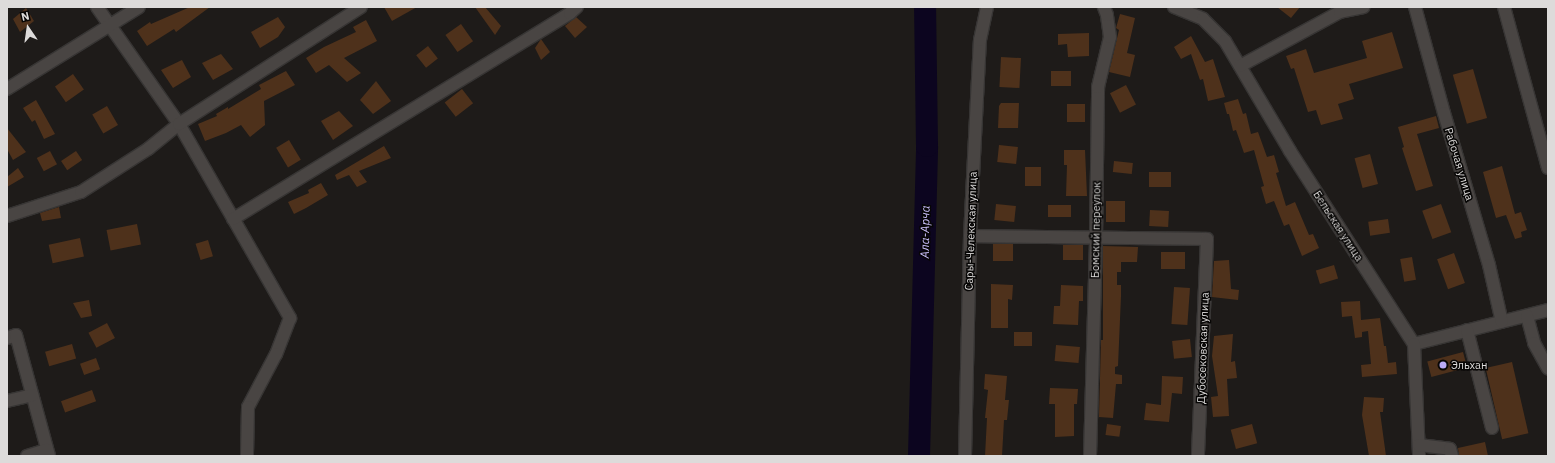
<!DOCTYPE html>
<html>
<head>
<meta charset="utf-8">
<style>
	body { margin:0 }
	#map { position:relative; width:1555px; height:463px; overflow:hidden; background:#1e1b19; font-family:"IBM Plex Sans",sans-serif }
	div>[style] { position:absolute }
	.river>* { height:22px; margin:-11px; padding:0 11px; transform-origin:11px; border-radius:11px; background:#0c051f }
	.building>* { inset:0; background:#4e311b; transform-origin:0 0 }
	.roads { filter:drop-shadow(1px 0 #373534) drop-shadow(-1px 0 #373534) drop-shadow(0 1px #373534) drop-shadow(0 -1px #373534) }
	.minor>* { height:12px; margin:-6px; padding:0 6px; transform-origin:6px; border-radius:6px; background:#494543 }
	.dots>* { width:11px; height:11px; translate:-50% -50%; box-sizing:border-box; border:2px solid #070605; border-radius:50% }
	span { translate:-50% -50%; white-space:nowrap; text-align:center; line-height:1.15; -webkit-text-stroke:3px #070605; paint-order:stroke }
	.street-label { font-size:11px; color:#dddbda }
	.poi-label { font-size:11px; color:#dddbda }
	.left { translate:0 -50%; text-align:left }
	.water-label { font-size:12px; color:#ccc1fe; font-style:italic }
	.frame { position:absolute; inset:0; border:8px solid #dddbda; pointer-events:none }
	.north { position:absolute; left:8px; top:8px; width:40px; height:40px; -webkit-text-stroke:3px #070605; paint-order:stroke; rotate:347deg; font-size:11px; font-weight:700; line-height:16px; text-align:center; color:#dddbda }
	.north::after { content:''; display:block; margin:auto; width:14px; height:18px; background:#dddbda; clip-path:polygon(50% 0,100% 100%,50% 72%,0 100%) }
</style>
</head>
<body>
<div id="map">
	<div class="river">
		<i style="left:919px;top:456px;width:310px;rotate:-88.5deg"></i>
		<i style="left:927px;top:146px;width:139px;rotate:-90.8deg"></i>
	</div>
	<div class="building">
		<i style="clip-path:polygon(190px 7px,210px 7px,176px 32px,174px 29px,147px 46px,137px 31px,150px 22px,151px 24px)"></i>
		<i style="clip-path:polygon(384px 7px,417px 7px,392px 21px)"></i>
		<i style="clip-path:polygon(475px 7px,485px 7px,501px 26px,495px 35px)"></i>
		<i style="clip-path:polygon(1277px 7px,1300px 7px,1291px 18px)"></i>
		<i style="clip-path:polygon(26px 8px,34px 21px,20px 32px,13px 19px)"></i>
		<i style="clip-path:polygon(1120px 14px,1135px 18px,1127px 53px,1135px 55px,1130px 77px,1109px 72px,1119px 30px,1116px 28px)"></i>
		<i style="clip-path:polygon(278px 17px,285px 27px,278px 37px,260px 48px,251px 32px)"></i>
		<i style="clip-path:polygon(576px 17px,587px 27px,575px 38px,565px 26px)"></i>
		<i style="clip-path:polygon(366px 20px,377px 41px,344px 58px,361px 73px,347px 82px,329px 65px,316px 73px,306px 58px,324px 47px,356px 32px,353px 27px)"></i>
		<i style="left:461px;top:24px;width:21px;height:19px;rotate:55deg"></i>
		<i style="clip-path:polygon(1392px 32px,1403px 68px,1349px 84px,1354px 99px,1338px 104px,1343px 119px,1321px 125px,1316px 110px,1308px 112px,1294px 68px,1291px 69px,1286px 56px,1306px 49px,1314px 73px,1367px 58px,1362px 41px)"></i>
		<i style="clip-path:polygon(1089px 33px,1089px 56px,1068px 57px,1067px 44px,1058px 45px,1058px 34px)"></i>
		<i style="clip-path:polygon(1191px 36px,1205px 62px,1213px 59px,1225px 97px,1208px 101px,1203px 79px,1200px 80px,1191px 54px,1181px 59px,1174px 47px)"></i>
		<i style="clip-path:polygon(541px 39px,550px 52px,541px 60px,535px 48px)"></i>
		<i style="left:428px;top:46px;width:16px;height:15px;rotate:52deg"></i>
		<i style="clip-path:polygon(221px 54px,233px 69px,213px 80px,202px 63px)"></i>
		<i style="left:1001px;top:57px;width:20px;height:30px;rotate:3deg"></i>
		<i style="clip-path:polygon(182px 60px,191px 77px,173px 88px,161px 70px)"></i>
		<i style="left:1473px;top:69px;width:51px;height:21px;rotate:74deg"></i>
		<i style="clip-path:polygon(286px 71px,295px 85px,264px 101px,265px 125px,250px 137px,241px 125px,226px 133px,205px 141px,198px 124px,217px 116px,216px 114px,228px 107px,228px 109px,261px 89px,259px 85px)"></i>
		<i style="left:1051px;top:71px;width:20px;height:15px"></i>
		<i style="left:73px;top:74px;width:19px;height:22px;rotate:55deg"></i>
		<i style="clip-path:polygon(376px 81px,391px 101px,373px 114px,360px 100px)"></i>
		<i style="left:1126px;top:85px;width:22px;height:18px;rotate:63deg"></i>
		<i style="left:462px;top:89px;width:18px;height:22px;rotate:52deg"></i>
		<i style="clip-path:polygon(1238px 99px,1243px 114px,1246px 113px,1251px 134px,1258px 132px,1267px 157px,1274px 155px,1279px 172px,1276px 173px,1286px 206px,1295px 202px,1309px 235px,1313px 234px,1319px 248px,1302px 256px,1289px 224px,1284px 226px,1274px 201px,1266px 204px,1261px 187px,1264px 186px,1254px 150px,1244px 153px,1236px 130px,1233px 131px,1229px 114px,1227px 114px,1224px 103px)"></i>
		<i style="clip-path:polygon(36px 100px,55px 134px,44px 139px,35px 120px,32px 122px,23px 108px)"></i>
		<i style="clip-path:polygon(1001px 103px,1019px 103px,1018px 128px,998px 128px,999px 106px)"></i>
		<i style="left:1067px;top:104px;width:18px;height:18px"></i>
		<i style="left:107px;top:106px;width:22px;height:17px;rotate:60deg"></i>
		<i style="clip-path:polygon(339px 111px,353px 126px,333px 140px,321px 121px)"></i>
		<i style="clip-path:polygon(1436px 116px,1439px 128px,1417px 134px,1433px 186px,1416px 191px,1402px 148px,1404px 147px,1398px 127px)"></i>
		<i style="clip-path:polygon(7px 128px,26px 152px,13px 160px,7px 149px)"></i>
		<i style="left:289px;top:140px;width:23px;height:15px;rotate:59deg"></i>
		<i style="left:999px;top:145px;width:19px;height:17px;rotate:6deg"></i>
		<i style="clip-path:polygon(384px 146px,391px 158px,359px 171px,367px 182px,357px 187px,349px 175px,337px 180px,335px 175px)"></i>
		<i style="clip-path:polygon(1064px 150px,1085px 150px,1087px 196px,1066px 196px,1067px 165px,1064px 165px)"></i>
		<i style="left:50px;top:151px;width:15px;height:15px;rotate:62deg"></i>
		<i style="left:76px;top:151px;width:11px;height:18px;rotate:56deg"></i>
		<i style="left:1370px;top:154px;width:31px;height:16px;rotate:75deg"></i>
		<i style="left:1114px;top:161px;width:19px;height:11px;rotate:6deg"></i>
		<i style="clip-path:polygon(1502px 166px,1515px 214px,1521px 212px,1527px 230px,1521px 232px,1522px 237px,1515px 239px,1506px 215px,1496px 218px,1483px 172px)"></i>
		<i style="left:1025px;top:167px;width:16px;height:19px"></i>
		<i style="clip-path:polygon(18px 168px,24px 177px,7px 187px,7px 177px)"></i>
		<i style="left:1149px;top:172px;width:22px;height:15px"></i>
		<i style="clip-path:polygon(321px 183px,328px 195px,306px 208px,294px 214px,288px 202px,309px 193px,308px 190px)"></i>
		<i style="left:1106px;top:201px;width:19px;height:21px"></i>
		<i style="left:996px;top:204px;width:20px;height:16px;rotate:6deg"></i>
		<i style="left:1441px;top:204px;width:30px;height:20px;rotate:70deg"></i>
		<i style="left:1048px;top:205px;width:23px;height:12px"></i>
		<i style="clip-path:polygon(59px 207px,61px 218px,42px 221px,40px 213px)"></i>
		<i style="left:1150px;top:210px;width:19px;height:16px;rotate:3deg"></i>
		<i style="left:1388px;top:219px;width:14px;height:20px;rotate:82deg"></i>
		<i style="left:137px;top:224px;width:21px;height:31px;rotate:79deg"></i>
		<i style="left:80px;top:238px;width:19px;height:32px;rotate:78deg"></i>
		<i style="left:208px;top:240px;width:17px;height:13px;rotate:73deg"></i>
		<i style="left:993px;top:244px;width:20px;height:17px"></i>
		<i style="left:1063px;top:245px;width:20px;height:15px"></i>
		<i style="clip-path:polygon(1103px 246px,1138px 247px,1137px 262px,1121px 262px,1121px 272px,1117px 272px,1117px 285px,1121px 285px,1121px 296px,1118px 366px,1115px 367px,1115px 374px,1122px 375px,1122px 384px,1116px 384px,1113px 418px,1099px 417px,1101px 340px,1103px 340px)"></i>
		<i style="left:1185px;top:252px;width:17px;height:24px;rotate:90deg"></i>
		<i style="left:1454px;top:253px;width:32px;height:18px;rotate:70deg"></i>
		<i style="left:1412px;top:257px;width:23px;height:12px;rotate:80deg"></i>
		<i style="clip-path:polygon(1229px 260px,1231px 289px,1239px 290px,1238px 300px,1212px 297px,1214px 261px)"></i>
		<i style="left:1334px;top:265px;width:14px;height:19px;rotate:73deg"></i>
		<i style="clip-path:polygon(991px 284px,1013px 285px,1012px 300px,1008px 299px,1008px 328px,991px 328px)"></i>
		<i style="clip-path:polygon(1061px 285px,1083px 286px,1083px 301px,1079px 301px,1078px 325px,1053px 324px,1054px 306px,1060px 306px)"></i>
		<i style="left:1174px;top:287px;width:16px;height:37px;rotate:4deg"></i>
		<i style="clip-path:polygon(89px 300px,92px 316px,81px 318px,73px 303px)"></i>
		<i style="clip-path:polygon(1360px 301px,1361px 320px,1380px 318px,1384px 346px,1386px 346px,1388px 363px,1396px 362px,1397px 374px,1362px 377px,1361px 365px,1371px 364px,1368px 331px,1362px 332px,1362px 337px,1355px 338px,1352px 316px,1342px 317px,1341px 302px)"></i>
		<i style="left:107px;top:323px;width:17px;height:21px;rotate:62deg"></i>
		<i style="left:1032px;top:332px;width:14px;height:18px;rotate:90deg"></i>
		<i style="clip-path:polygon(1233px 334px,1231px 362px,1235px 361px,1237px 378px,1227px 379px,1229px 416px,1213px 417px,1211px 397px,1218px 396px,1212px 356px,1214px 336px)"></i>
		<i style="left:1190px;top:339px;width:18px;height:18px;rotate:84deg"></i>
		<i style="left:72px;top:344px;width:15px;height:28px;rotate:74deg"></i>
		<i style="left:1056px;top:345px;width:24px;height:16px;rotate:5deg"></i>
		<i style="left:1463px;top:352px;width:16px;height:37px;rotate:75deg"></i>
		<i style="left:96px;top:358px;width:12px;height:17px;rotate:70deg"></i>
		<i style="left:1512px;top:362px;width:73px;height:27px;rotate:77deg"></i>
		<i style="clip-path:polygon(985px 374px,1007px 376px,1005px 400px,1009px 400px,1007px 420px,1004px 420px,1002px 456px,985px 456px,987px 418px,985px 418px,988px 390px,984px 389px)"></i>
		<i style="clip-path:polygon(1162px 376px,1183px 377px,1182px 394px,1172px 393px,1169px 422px,1144px 420px,1146px 403px,1161px 405px)"></i>
		<i style="clip-path:polygon(1050px 388px,1078px 389px,1077px 404px,1074px 404px,1074px 436px,1055px 437px,1055px 404px,1049px 404px)"></i>
		<i style="left:92px;top:390px;width:12px;height:33px;rotate:70deg"></i>
		<i style="clip-path:polygon(1364px 397px,1384px 398px,1383px 412px,1380px 412px,1386px 456px,1369px 456px,1362px 415px)"></i>
		<i style="left:1107px;top:424px;width:14px;height:11px;rotate:8deg"></i>
		<i style="left:1252px;top:424px;width:20px;height:22px;rotate:75deg"></i>
		<i style="clip-path:polygon(1485px 442px,1488px 456px,1459px 456px,1458px 448px)"></i>
	</div>
	<div class="roads">
		<div class="minor">
			<i style="left:97px;top:7px;width:143px;rotate:55deg"></i>
			<i style="left:179px;top:124px;width:224px;rotate:60.2deg"></i>
			<i style="left:290px;top:318px;width:39px;rotate:111deg"></i>
			<i style="left:276px;top:354px;width:60px;rotate:117.8deg"></i>
			<i style="left:248px;top:407px;width:49px;rotate:91.2deg"></i>
			<i style="left:1174px;top:7px;width:31px;rotate:22deg"></i>
			<i style="left:1203px;top:19px;width:31px;rotate:45deg"></i>
			<i style="left:1225px;top:41px;width:128px;rotate:59.4deg"></i>
			<i style="left:1290px;top:151px;width:229px;rotate:57.3deg"></i>
			<i style="left:1414px;top:344px;width:138px;rotate:-14.2deg"></i>
			<i style="left:1415px;top:7px;width:110px;rotate:74.7deg"></i>
			<i style="left:1444px;top:113px;width:159px;rotate:73.5deg"></i>
			<i style="left:1489px;top:265px;width:58px;rotate:77.2deg"></i>
			<i style="left:1504px;top:7px;width:167px;rotate:74.7deg"></i>
			<i style="left:1240px;top:66px;width:114px;rotate:-28.4deg"></i>
			<i style="left:1340px;top:12px;width:24px;rotate:-12deg"></i>
			<i style="left:7px;top:89px;width:155px;rotate:-31.8deg"></i>
			<i style="left:7px;top:216px;width:78px;rotate:-18deg"></i>
			<i style="left:81px;top:192px;width:80px;rotate:-32.7deg"></i>
			<i style="left:148px;top:149px;width:40px;rotate:-39deg"></i>
			<i style="left:179px;top:124px;width:216px;rotate:-32.7deg"></i>
			<i style="left:233px;top:219px;width:395px;rotate:-31.4deg"></i>
			<i style="left:570px;top:13px;width:9px;rotate:-41deg"></i>
			<i style="left:970px;top:236px;width:237px;rotate:0.7deg"></i>
			<i style="left:1207px;top:239px;width:217px;rotate:92.4deg"></i>
			<i style="left:1527px;top:316px;width:28px;rotate:75deg"></i>
			<i style="left:1534px;top:343px;width:29px;rotate:61deg"></i>
			<i style="left:1467px;top:330px;width:101px;rotate:75.7deg"></i>
			<i style="left:7px;top:338px;width:9px;rotate:-18deg"></i>
			<i style="left:16px;top:335px;width:125px;rotate:74.7deg"></i>
			<i style="left:1414px;top:344px;width:112px;rotate:87.4deg"></i>
			<i style="left:7px;top:401px;width:26px;rotate:-13deg"></i>
			<i style="left:1419px;top:445px;width:31px;rotate:7deg"></i>
			<i style="left:1450px;top:449px;width:7px;rotate:74deg"></i>
			<i style="left:27px;top:456px;width:21px;rotate:-17deg"></i>
			<i style="left:965px;top:456px;width:220px;rotate:-88.7deg"></i>
			<i style="left:970px;top:236px;width:196px;rotate:-87.1deg"></i>
			<i style="left:980px;top:40px;width:34px;rotate:-78deg"></i>
			<i style="left:1090px;top:456px;width:218px;rotate:-88.4deg"></i>
			<i style="left:1096px;top:238px;width:151px;rotate:-89.2deg"></i>
			<i style="left:1098px;top:87px;width:51px;rotate:-76.5deg"></i>
			<i style="left:1110px;top:37px;width:22px;rotate:-98deg"></i>
			<i style="left:1107px;top:15px;width:9px;rotate:-111deg"></i>
		</div>
	</div>
	<div class="dots">
		<i style="left:1443px;top:365px;background:#baaaf7"></i>
	</div>
	<div class="street-label">
		<span style="left:1459px;top:164px;rotate:73deg">Рабочая улица</span>
		<span style="left:1338px;top:226px;rotate:57deg">Бельская улица</span>
		<span style="left:1096px;top:230px;rotate:-89deg">Бомский переулок</span>
		<span style="left:971px;top:231px;rotate:-88deg">Сары-Челекская улица</span>
		<span style="left:1203px;top:348px;rotate:-88deg">Дубосековская улица</span>
	</div>
	<div class="poi-label">
		<span class="left" style="left:1451px;top:365px">Эльхан</span>
	</div>
	<div class="water-label">
		<span style="left:925px;top:232px;rotate:-89deg">Ала-Арча</span>
	</div>
	<div class="frame"></div>
	<div class="north">N</div>
</div>
</body>
</html>
